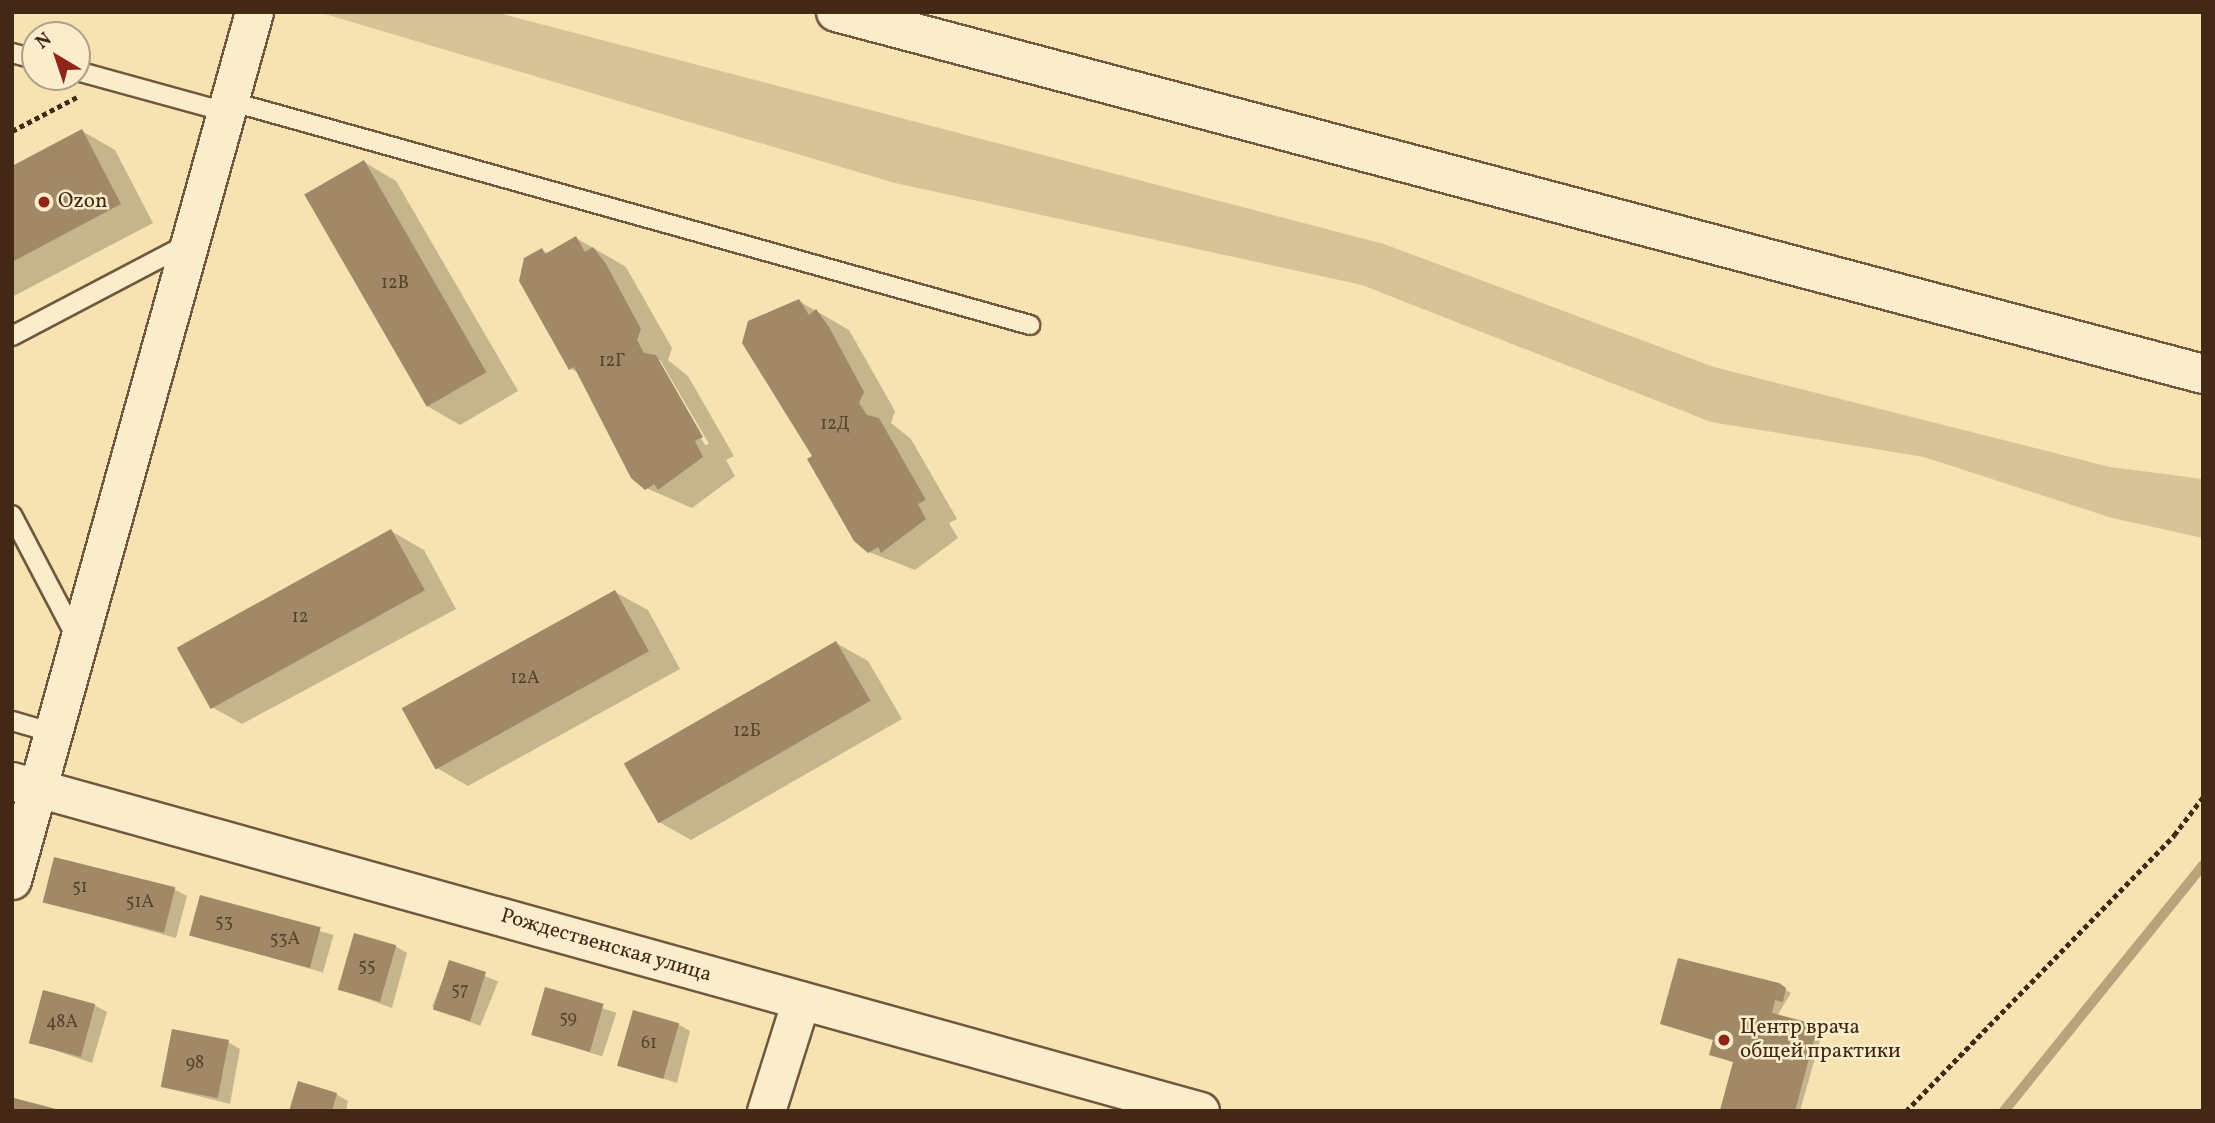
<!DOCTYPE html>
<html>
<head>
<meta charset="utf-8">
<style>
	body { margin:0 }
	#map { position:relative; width:2215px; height:1123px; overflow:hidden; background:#f7e3b1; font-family:Vollkorn,serif }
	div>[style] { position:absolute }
	.green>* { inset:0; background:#d8c397 }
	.shadow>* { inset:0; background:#0003; transform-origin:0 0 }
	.stream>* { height:10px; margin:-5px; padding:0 5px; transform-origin:5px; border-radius:5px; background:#baa37c }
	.building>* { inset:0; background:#a18967; transform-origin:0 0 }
	.path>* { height:4.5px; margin-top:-2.25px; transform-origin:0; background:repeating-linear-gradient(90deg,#432816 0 5px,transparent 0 8.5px) }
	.roads { filter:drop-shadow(2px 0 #70573d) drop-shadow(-2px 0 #70573d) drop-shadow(0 2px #70573d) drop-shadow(0 -2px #70573d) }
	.lane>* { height:18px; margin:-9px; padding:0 9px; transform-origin:9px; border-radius:9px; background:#faedcc }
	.street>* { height:37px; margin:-18.5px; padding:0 18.5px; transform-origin:18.5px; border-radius:18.5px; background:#faedcc }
	.secondary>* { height:38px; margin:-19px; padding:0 19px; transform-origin:19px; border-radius:19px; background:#faedcc }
	.dots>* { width:19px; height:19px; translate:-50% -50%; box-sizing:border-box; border:4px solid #faedcc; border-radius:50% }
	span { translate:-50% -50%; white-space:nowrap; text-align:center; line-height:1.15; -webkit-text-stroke:5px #faedcc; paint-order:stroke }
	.number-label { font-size:18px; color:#5a402a }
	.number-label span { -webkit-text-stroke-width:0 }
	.poi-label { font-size:21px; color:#432816 }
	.left { translate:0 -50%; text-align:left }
	.street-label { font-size:21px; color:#432816 }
	.frame { position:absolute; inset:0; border:14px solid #432816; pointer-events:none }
	.north { position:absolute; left:21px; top:21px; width:70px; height:70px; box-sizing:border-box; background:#faedcc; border:2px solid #b19e83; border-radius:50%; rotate:321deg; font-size:19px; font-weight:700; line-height:28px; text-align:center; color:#432816 }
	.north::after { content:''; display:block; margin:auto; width:24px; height:32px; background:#8f2418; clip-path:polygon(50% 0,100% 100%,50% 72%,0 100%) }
</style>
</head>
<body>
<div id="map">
	<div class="green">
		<i style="clip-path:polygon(318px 12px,495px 12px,1384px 244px,1714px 367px,2110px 467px,2203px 479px,2203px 538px,2112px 518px,1924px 457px,1711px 422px,1362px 285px,895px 183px)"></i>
	</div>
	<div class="shadow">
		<i style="clip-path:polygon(82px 131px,115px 150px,153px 223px,12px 297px,12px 168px)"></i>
		<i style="clip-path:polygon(364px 162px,396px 181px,518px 391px,460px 425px,427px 406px)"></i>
		<i style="clip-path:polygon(evenodd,576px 238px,626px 267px,672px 348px,668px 360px,688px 376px,734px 456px,726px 460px,735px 476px,692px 508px,646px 488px,580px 374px,570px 368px,542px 250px,549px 254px,576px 238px,656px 360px,660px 360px,709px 444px,705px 445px,656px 360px)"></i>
		<i style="clip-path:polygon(799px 301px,849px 330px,895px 411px,891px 423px,911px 439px,957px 519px,949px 523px,958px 538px,915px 570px,869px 552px,815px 457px)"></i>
		<i style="clip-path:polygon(391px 531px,424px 550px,456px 609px,242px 724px,210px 706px)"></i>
		<i style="clip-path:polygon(615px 592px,648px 610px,680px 669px,468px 786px,435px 767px)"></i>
		<i style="clip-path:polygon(836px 643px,868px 661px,902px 719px,691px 840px,659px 822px)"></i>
		<i style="clip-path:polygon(174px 889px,187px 896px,176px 938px,44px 901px)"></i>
		<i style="left:201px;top:897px;width:138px;height:39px;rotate:16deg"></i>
		<i style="clip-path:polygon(395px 946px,407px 953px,392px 1008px,340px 989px)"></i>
		<i style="clip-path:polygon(1679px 960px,1786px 990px,1791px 993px,1777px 1016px,1823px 1030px,1800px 1111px,1722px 1109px,1735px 1063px,1711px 1054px,1715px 1041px,1662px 1023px)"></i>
		<i style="left:450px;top:962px;width:52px;height:48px;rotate:22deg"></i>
		<i style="left:546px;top:990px;width:74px;height:46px;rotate:18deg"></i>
		<i style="clip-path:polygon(94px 1005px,107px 1012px,92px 1063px,31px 1042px)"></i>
		<i style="clip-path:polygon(678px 1024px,690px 1031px,677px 1083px,621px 1065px)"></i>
		<i style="clip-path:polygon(228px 1042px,240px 1049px,230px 1104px,162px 1087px)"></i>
		<i style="clip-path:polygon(336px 1094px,348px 1101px,346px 1111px,291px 1111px)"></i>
	</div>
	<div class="stream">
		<i style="left:2004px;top:1111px;width:316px;rotate:-51deg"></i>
	</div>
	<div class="building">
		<i style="clip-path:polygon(82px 129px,121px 204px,12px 262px,12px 166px)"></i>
		<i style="left:364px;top:160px;width:245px;height:69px;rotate:60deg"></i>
		<i style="clip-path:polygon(576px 236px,585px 252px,593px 247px,606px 264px,641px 329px,637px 340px,644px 353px,656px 355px,703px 437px,695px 441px,703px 457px,658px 490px,654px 484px,645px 490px,631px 478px,574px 367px,569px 370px,519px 281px,524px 258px,542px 248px,545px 254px)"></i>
		<i style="clip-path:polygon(799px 299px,809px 315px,816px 309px,829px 327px,864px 392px,859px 403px,867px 415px,879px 418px,926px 500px,918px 504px,926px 519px,881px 553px,878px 547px,868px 553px,854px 541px,807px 459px,812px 456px,742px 343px,748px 321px)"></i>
		<i style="left:391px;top:529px;width:70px;height:245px;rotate:61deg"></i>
		<i style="left:615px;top:590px;width:70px;height:244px;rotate:61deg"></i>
		<i style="left:836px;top:641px;width:69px;height:245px;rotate:60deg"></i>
		<i style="left:54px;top:857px;width:125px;height:47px;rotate:14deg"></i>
		<i style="left:200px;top:895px;width:125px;height:42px;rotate:15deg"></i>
		<i style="left:354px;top:933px;width:44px;height:59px;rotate:16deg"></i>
		<i style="clip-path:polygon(1678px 958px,1779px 983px,1786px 988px,1783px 1002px,1775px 1000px,1772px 1013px,1818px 1025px,1795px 1111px,1720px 1110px,1733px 1062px,1709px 1055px,1713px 1040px,1660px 1024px)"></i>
		<i style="left:449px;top:960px;width:39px;height:52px;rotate:18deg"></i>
		<i style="left:545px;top:987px;width:61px;height:50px;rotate:16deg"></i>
		<i style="left:43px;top:990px;width:54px;height:55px;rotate:15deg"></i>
		<i style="left:633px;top:1010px;width:48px;height:58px;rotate:16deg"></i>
		<i style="left:172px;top:1029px;width:58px;height:59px;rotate:11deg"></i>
		<i style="clip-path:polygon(298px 1081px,337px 1093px,332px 1111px,289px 1111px)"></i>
		<i style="clip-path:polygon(14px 1098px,60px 1110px,60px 1111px,12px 1111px)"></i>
	</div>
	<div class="path">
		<i style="left:12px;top:131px;width:73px;rotate:-27.6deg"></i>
		<i style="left:1906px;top:1111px;width:385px;rotate:-45.8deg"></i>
		<i style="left:2174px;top:835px;width:48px;rotate:-52.7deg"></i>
	</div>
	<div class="roads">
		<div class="lane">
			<i style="left:12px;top:53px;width:24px;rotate:15deg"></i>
			<i style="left:77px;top:71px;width:155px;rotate:15.4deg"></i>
			<i style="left:229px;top:101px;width:832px;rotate:15.62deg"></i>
			<i style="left:12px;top:336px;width:200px;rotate:-27.7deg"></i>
			<i style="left:12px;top:515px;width:140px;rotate:62.3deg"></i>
			<i style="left:12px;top:721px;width:44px;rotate:15.9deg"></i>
		</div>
		<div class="street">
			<i style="left:12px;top:781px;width:1233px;rotate:15.52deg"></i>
			<i style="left:12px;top:880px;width:901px;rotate:-74.42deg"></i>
			<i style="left:766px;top:1111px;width:116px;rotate:-72.5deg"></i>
		</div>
		<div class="secondary">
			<i style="left:836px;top:12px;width:1414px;rotate:14.83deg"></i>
		</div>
	</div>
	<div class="dots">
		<i style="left:44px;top:202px;background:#8f2418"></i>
		<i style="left:1724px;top:1040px;background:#8f2418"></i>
	</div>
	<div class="number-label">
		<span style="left:395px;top:284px">12В</span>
		<span style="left:612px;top:362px">12Г</span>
		<span style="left:835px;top:425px">12Д</span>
		<span style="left:300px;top:618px">12</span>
		<span style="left:525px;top:679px">12А</span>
		<span style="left:747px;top:732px">12Б</span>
		<span style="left:80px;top:888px">51</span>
		<span style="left:140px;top:903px">51А</span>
		<span style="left:224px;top:923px">53</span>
		<span style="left:285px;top:940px">53А</span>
		<span style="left:367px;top:967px">55</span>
		<span style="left:460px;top:991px">57</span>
		<span style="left:568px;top:1019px">59</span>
		<span style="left:62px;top:1023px">48А</span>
		<span style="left:649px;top:1044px">61</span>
		<span style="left:195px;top:1064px">98</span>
	</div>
	<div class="poi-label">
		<span class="left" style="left:58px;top:202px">Ozon</span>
		<span class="left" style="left:1740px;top:1040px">Центр врача<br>общей практики</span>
	</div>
	<div class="street-label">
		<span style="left:606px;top:946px;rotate:16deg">Рождественская улица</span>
	</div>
	<div class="frame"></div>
	<div class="north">N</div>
</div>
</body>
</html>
